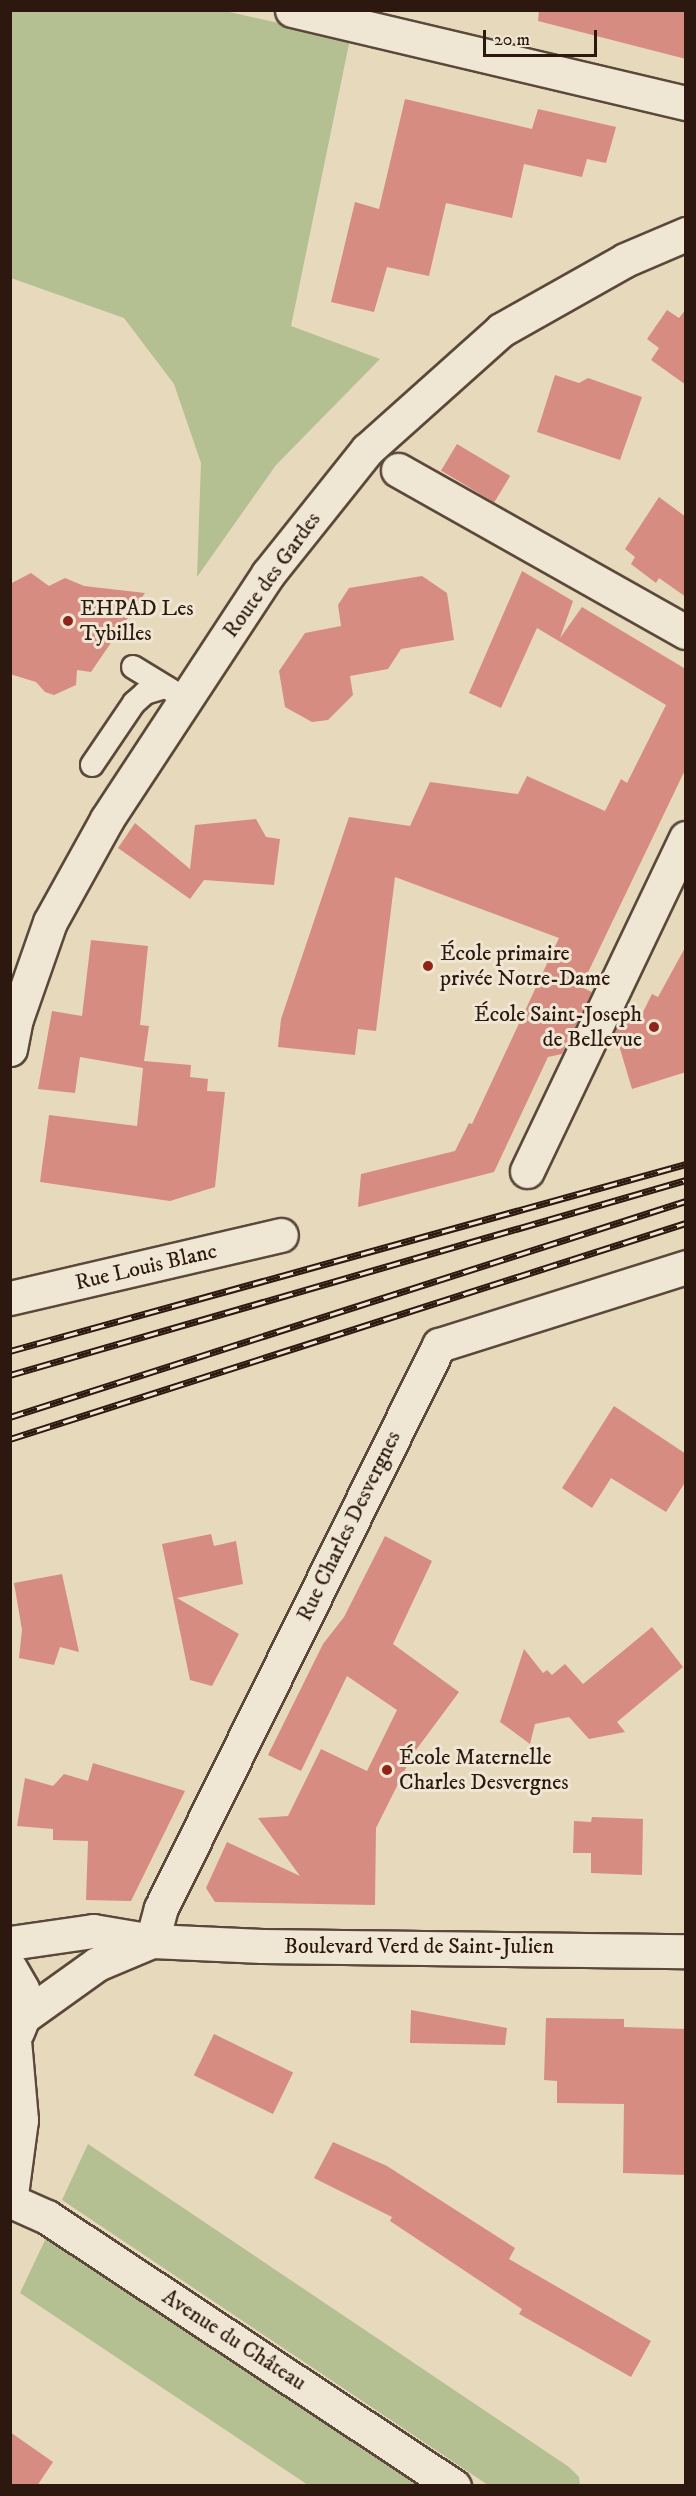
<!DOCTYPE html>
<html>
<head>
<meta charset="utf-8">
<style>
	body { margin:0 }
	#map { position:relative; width:696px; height:2496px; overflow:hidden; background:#e7d9bc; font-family:"IM FELL DW Pica",serif }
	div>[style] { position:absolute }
	.green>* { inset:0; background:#b4bf92 }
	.building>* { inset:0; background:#d68c81; transform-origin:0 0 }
	.roads { filter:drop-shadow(2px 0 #5b483a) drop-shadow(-2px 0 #5b483a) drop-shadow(0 2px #5b483a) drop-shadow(0 -2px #5b483a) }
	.lane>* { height:22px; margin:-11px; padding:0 11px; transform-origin:11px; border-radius:11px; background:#efe6d3 }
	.street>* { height:33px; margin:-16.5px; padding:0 16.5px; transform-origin:16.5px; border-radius:16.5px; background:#efe6d3 }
	.secondary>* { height:33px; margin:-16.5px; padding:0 16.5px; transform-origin:16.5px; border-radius:16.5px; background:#efe6d3 }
	.rail>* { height:7px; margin-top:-3.5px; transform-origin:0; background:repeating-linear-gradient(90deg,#efe6d3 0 14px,#2c180f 0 28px); box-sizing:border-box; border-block:2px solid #2c180f }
	.dots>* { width:16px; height:16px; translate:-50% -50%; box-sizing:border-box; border:3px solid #efe6d3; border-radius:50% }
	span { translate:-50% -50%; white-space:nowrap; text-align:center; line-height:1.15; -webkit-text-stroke:6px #efe6d3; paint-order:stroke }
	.street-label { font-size:22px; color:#2c180f }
	.poi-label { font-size:22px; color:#2c180f }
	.left { translate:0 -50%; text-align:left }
	.right { translate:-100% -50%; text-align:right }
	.frame { position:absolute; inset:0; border:12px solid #2c180f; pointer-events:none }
	.scale { position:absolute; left:483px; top:30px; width:114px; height:27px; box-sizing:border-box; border:3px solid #2c180f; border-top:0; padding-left:8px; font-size:18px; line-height:21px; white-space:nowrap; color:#2c180f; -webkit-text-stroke:4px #efe6d3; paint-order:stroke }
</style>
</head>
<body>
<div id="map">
	<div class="green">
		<i style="clip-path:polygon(11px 11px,225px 11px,350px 39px,291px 326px,380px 359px,276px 465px,197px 577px,201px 463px,174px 384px,124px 318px,11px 278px)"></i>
		<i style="clip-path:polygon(88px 2144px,569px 2467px,579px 2477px,580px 2485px,488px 2485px,62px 2200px)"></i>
		<i style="clip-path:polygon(46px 2238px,268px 2385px,422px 2485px,308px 2485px,20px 2293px)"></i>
	</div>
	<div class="building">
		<i style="clip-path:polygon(539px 10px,686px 10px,686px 59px,538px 21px)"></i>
		<i style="clip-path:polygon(405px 99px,532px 129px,538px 109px,616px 127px,606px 163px,587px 159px,582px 177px,524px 164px,512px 218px,446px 203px,429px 276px,387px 267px,374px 312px,331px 302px,355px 202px,379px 209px)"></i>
		<i style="clip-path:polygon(686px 309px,686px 385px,651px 360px,659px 348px,647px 339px,667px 310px,679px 318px)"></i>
		<i style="clip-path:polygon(555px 375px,579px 383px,588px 378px,642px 397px,620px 460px,537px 432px)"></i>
		<i style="left:457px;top:444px;width:62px;height:31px;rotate:31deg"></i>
		<i style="clip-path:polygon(659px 497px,686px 517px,686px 597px,659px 578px,656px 583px,631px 564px,635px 557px,625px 549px)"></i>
		<i style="clip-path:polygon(522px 571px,573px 601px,560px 638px,582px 607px,684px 668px,686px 665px,686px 768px,581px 987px,592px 992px,562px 1054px,548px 1057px,494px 1172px,358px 1207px,361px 1174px,455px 1151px,469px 1123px,472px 1124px,559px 938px,395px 877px,376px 1031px,358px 1029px,355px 1055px,278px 1047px,281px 1019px,349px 817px,410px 826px,430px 782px,518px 794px,527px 776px,605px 811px,621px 779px,627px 783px,666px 705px,537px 628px,501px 708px,469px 693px)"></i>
		<i style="clip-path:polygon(31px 573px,49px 586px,65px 578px,84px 586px,145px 593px,91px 672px,77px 670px,76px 685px,54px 695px,45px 692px,36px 682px,10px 674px,10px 584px)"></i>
		<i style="clip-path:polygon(422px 576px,447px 593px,454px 640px,401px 649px,388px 669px,350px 676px,353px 695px,328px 720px,312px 722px,285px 707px,279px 671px,305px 633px,341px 626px,338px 605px,349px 588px)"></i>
		<i style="clip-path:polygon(256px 819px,266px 837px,280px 839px,274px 885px,204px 880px,190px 899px,118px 848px,135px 823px,190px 869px,195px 825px)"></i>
		<i style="clip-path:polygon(91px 940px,148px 946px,140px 1025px,149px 1026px,144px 1061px,191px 1065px,190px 1077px,208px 1079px,207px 1091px,225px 1092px,215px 1187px,170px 1201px,40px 1182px,49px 1115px,137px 1126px,143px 1068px,80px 1057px,75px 1093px,38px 1089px,52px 1011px,82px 1016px)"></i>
		<i style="clip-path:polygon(686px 946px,686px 1072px,632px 1089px,618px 1042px,608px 1044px,625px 1008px,641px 1016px,652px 994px,658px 997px)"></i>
		<i style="clip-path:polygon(614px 1406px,686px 1454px,686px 1481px,666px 1512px,611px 1478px,592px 1508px,562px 1488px)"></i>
		<i style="clip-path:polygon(211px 1534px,214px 1546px,236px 1541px,243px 1584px,177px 1598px,239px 1634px,212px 1686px,190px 1680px,162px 1544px)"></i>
		<i style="clip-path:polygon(385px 1536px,432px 1561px,393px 1644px,459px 1692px,413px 1754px,376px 1828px,375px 1905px,215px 1902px,206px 1888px,227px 1842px,300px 1876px,258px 1818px,288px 1816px,321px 1749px,367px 1771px,397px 1710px,347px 1676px,301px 1771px,268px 1755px,323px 1644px,344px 1617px)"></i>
		<i style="clip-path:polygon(62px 1574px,79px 1652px,60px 1647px,54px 1665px,19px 1658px,22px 1630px,14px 1583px)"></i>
		<i style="clip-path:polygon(652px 1627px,683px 1667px,617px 1722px,625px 1732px,589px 1739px,569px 1717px,535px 1724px,530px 1744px,500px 1722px,524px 1649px,543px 1673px,547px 1670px,552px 1675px,565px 1664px,583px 1684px)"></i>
		<i style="clip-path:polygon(93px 1763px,185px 1791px,131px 1901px,86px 1900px,88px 1841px,53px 1840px,53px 1829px,17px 1826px,25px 1778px,53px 1786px,64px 1774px,88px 1781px)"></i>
		<i style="clip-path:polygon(592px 1817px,643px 1819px,642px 1875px,591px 1873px,591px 1853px,573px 1853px,574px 1821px,591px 1822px)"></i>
		<i style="clip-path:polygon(411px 2010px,507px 2028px,505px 2045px,410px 2043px)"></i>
		<i style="clip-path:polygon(546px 2018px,624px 2019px,624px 2027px,686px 2029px,686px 2175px,623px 2173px,624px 2104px,557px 2103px,557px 2081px,544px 2080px)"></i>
		<i style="left:214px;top:2034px;width:88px;height:46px;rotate:26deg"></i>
		<i style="clip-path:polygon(333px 2142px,387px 2166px,515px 2248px,509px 2259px,651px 2341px,631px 2377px,519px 2314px,522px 2309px,390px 2221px,392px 2217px,314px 2178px)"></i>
		<i style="clip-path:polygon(10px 2432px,53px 2462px,37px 2486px,10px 2486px)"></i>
	</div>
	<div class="roads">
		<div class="lane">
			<i style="left:133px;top:667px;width:44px;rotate:31.2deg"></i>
			<i style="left:92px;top:765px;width:75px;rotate:-55.9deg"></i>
			<i style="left:134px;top:703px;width:15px;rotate:-42deg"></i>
			<i style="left:145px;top:693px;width:21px;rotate:-17deg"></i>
		</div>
		<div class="street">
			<i style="left:292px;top:10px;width:405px;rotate:13.3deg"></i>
			<i style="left:398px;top:470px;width:330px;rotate:29.4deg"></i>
			<i style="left:527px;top:1171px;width:369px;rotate:-64.5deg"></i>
			<i style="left:10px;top:1298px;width:278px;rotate:-13.1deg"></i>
			<i style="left:152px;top:1941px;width:34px;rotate:-75deg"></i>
			<i style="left:161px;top:1908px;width:628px;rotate:-63.72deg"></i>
			<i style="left:439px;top:1345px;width:259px;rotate:-17.5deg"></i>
			<i style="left:11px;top:2201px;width:39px;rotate:24deg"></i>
			<i style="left:47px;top:2217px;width:488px;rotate:33.5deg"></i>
		</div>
		<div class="secondary">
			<i style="left:10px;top:1049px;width:31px;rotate:-79deg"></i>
			<i style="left:16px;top:1019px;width:103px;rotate:-70.7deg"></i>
			<i style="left:50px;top:922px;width:118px;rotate:-61deg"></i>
			<i style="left:107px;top:819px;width:293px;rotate:-56.7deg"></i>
			<i style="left:268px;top:574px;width:159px;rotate:-51.4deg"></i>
			<i style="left:367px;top:450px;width:180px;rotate:-41.8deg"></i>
			<i style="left:501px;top:330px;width:142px;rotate:-29.4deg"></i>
			<i style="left:625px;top:260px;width:66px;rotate:-23.1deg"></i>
			<i style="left:10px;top:1943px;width:84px;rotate:-8.2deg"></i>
			<i style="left:93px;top:1931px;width:60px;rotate:9.6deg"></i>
			<i style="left:152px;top:1941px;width:110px;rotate:2.6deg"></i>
			<i style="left:262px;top:1946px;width:424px;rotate:0.7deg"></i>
			<i style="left:10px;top:1968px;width:24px;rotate:60deg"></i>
			<i style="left:22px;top:1989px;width:28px;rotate:88deg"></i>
			<i style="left:23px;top:2017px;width:16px;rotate:112deg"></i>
			<i style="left:23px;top:2017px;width:91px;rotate:-35.6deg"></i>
			<i style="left:97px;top:1964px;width:60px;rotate:-22.7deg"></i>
			<i style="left:10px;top:2202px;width:83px;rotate:-82.4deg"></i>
			<i style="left:21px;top:2120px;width:80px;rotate:-95deg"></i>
		</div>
	</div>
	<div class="rail">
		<i style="left:10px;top:1351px;width:701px;rotate:-15.46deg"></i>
		<i style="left:10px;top:1375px;width:704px;rotate:-16.09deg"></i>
		<i style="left:10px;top:1417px;width:710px;rotate:-17.72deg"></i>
		<i style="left:10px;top:1439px;width:710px;rotate:-17.72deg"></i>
	</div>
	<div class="dots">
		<i style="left:68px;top:621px;background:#8f2418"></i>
		<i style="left:428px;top:966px;background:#8f2418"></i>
		<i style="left:654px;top:1027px;background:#8f2418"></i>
		<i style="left:387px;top:1770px;background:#8f2418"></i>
	</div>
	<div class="street-label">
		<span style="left:272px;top:575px;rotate:-54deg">Route des Gardes</span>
		<span style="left:146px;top:1267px;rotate:-13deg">Rue Louis Blanc</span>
		<span style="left:349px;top:1526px;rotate:-64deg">Rue Charles Desvergnes</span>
		<span style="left:419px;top:1947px">Boulevard Verd de Saint-Julien</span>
		<span style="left:234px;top:2340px;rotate:33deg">Avenue du Château</span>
	</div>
	<div class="poi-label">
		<span class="left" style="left:80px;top:621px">EHPAD Les<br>Tybilles</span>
		<span class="left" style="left:440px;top:966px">École primaire<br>privée Notre-Dame</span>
		<span class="right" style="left:642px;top:1027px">École Saint-Joseph<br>de Bellevue</span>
		<span class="left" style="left:399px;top:1770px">École Maternelle<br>Charles Desvergnes</span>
	</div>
	<div class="frame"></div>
	<div class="scale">20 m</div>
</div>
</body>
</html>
